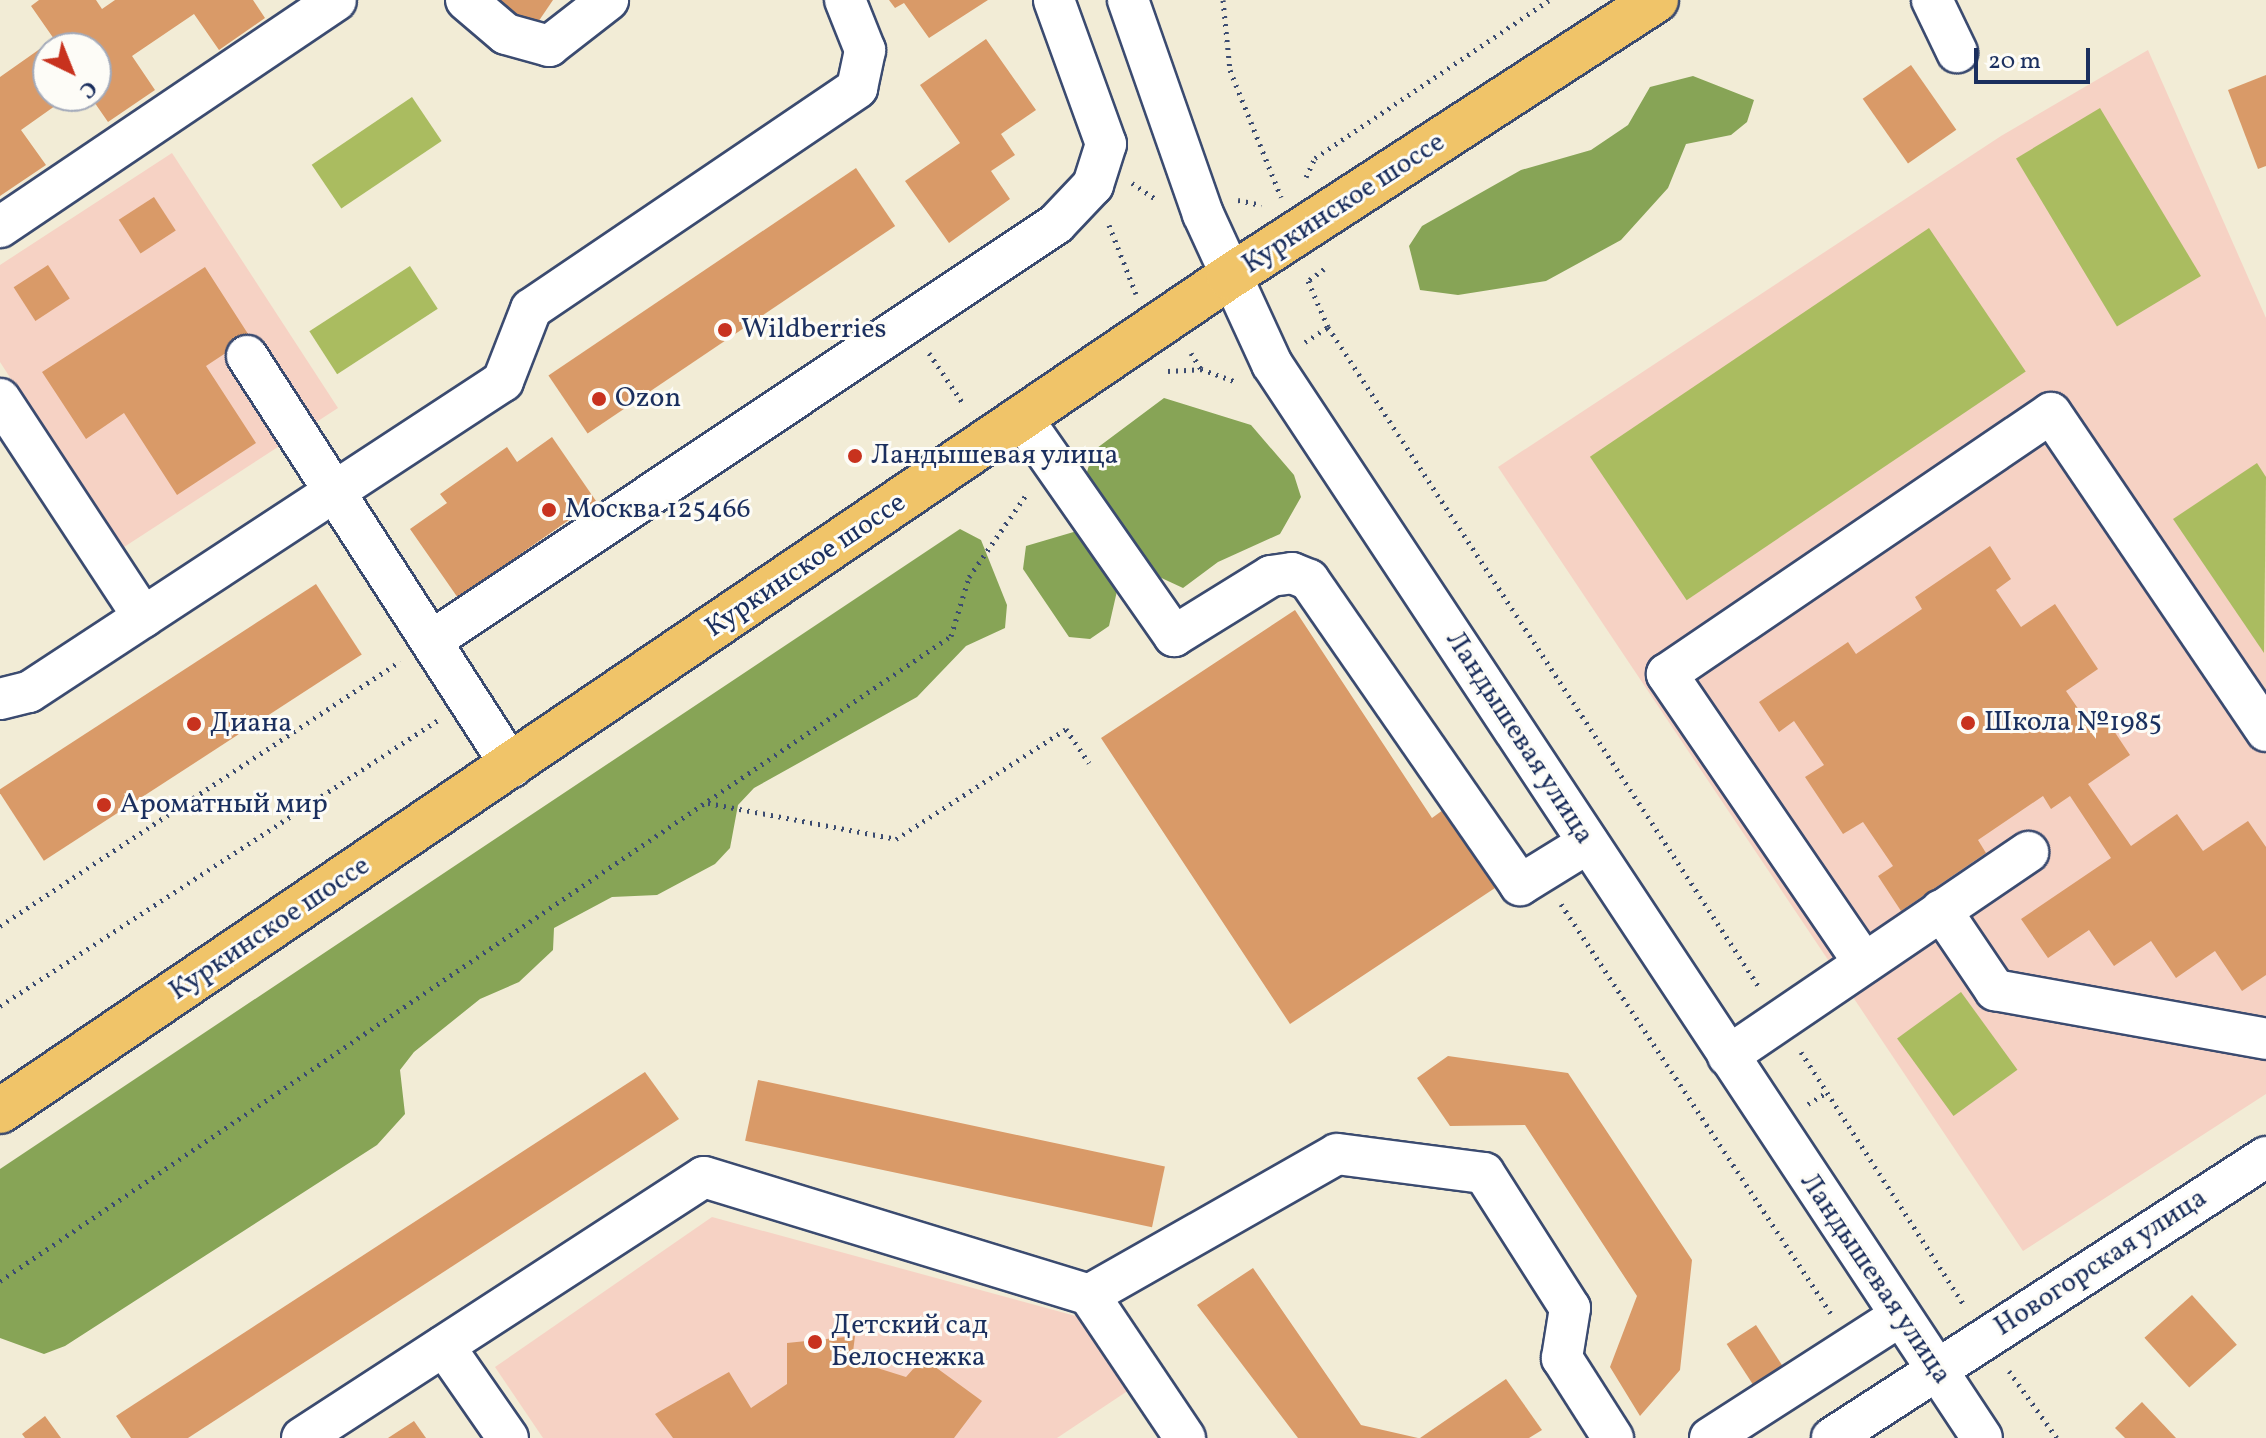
<!DOCTYPE html>
<html>
<head>
<meta charset="utf-8">
<style>
	body { margin:0 }
	#map { position:relative; width:2266px; height:1438px; overflow:hidden; background:#f2ecd6; font-family:Vollkorn,serif }
	div>[style] { position:absolute }
	.built>* { inset:0; background:#f6d2c4 }
	.green>* { inset:0; background:#aabc60; transform-origin:0 0 }
	.forest>* { inset:0; background:#87a456 }
	.building>* { inset:0; background:#d99a68; transform-origin:0 0 }
	.path>* { height:5px; margin-top:-2.5px; transform-origin:0; background:repeating-linear-gradient(90deg,#3b4b70 0 2px,transparent 0 8px) }
	.roads { filter:drop-shadow(2px 0 #3b4b70) drop-shadow(-2px 0 #3b4b70) drop-shadow(0 2px #3b4b70) drop-shadow(0 -2px #3b4b70) }
	.minor>* { height:40px; margin:-20px; padding:0 20px; transform-origin:20px; border-radius:20px; background:#fff }
	.major>* { height:44px; margin:-22px; padding:0 22px; transform-origin:22px; border-radius:22px; background:#f0c469 }
	.dots>* { width:22px; height:22px; translate:-50% -50%; box-sizing:border-box; border:4px solid #fdfcf7; border-radius:50% }
	span { translate:-50% -50%; white-space:nowrap; text-align:center; line-height:1.15; -webkit-text-stroke:6px #fdfcf7; paint-order:stroke }
	.street-label { font-size:28px; color:#1b2f5e }
	.poi-label { font-size:28px; color:#1b2f5e }
	.left { translate:0 -50%; text-align:left }
	.north { position:absolute; left:32px; top:32px; width:80px; height:80px; box-sizing:border-box; background:#fdfcf7; border:2px solid #a3aaba; border-radius:50%; rotate:137deg; font-size:22px; font-weight:700; line-height:32px; text-align:center; color:#1b2f5e }
	.north::after { content:''; display:block; margin:auto; width:28px; height:36px; background:#c8321e; clip-path:polygon(50% 0,100% 100%,50% 72%,0 100%) }
	.scale { position:absolute; left:1974px; top:48px; width:116px; height:36px; box-sizing:border-box; border:4px solid #1b2f5e; border-top:0; padding-left:10px; font-size:24px; line-height:28px; white-space:nowrap; color:#1b2f5e; -webkit-text-stroke:6px #fdfcf7; paint-order:stroke }
</style>
</head>
<body>
<div id="map">
	<div class="built">
		<i style="clip-path:polygon(2148px 50px,2266px 318px,2266px 1094px,2023px 1251px,1498px 467px,2001px 136px)"></i>
		<i style="clip-path:polygon(172px 153px,338px 408px,121px 549px,0 362px,0 265px)"></i>
		<i style="clip-path:polygon(712px 1217px,1083px 1318px,1132px 1388px,1057px 1438px,543px 1438px,495px 1367px)"></i>
	</div>
	<div class="green">
		<i style="left:412px;top:97px;width:53px;height:121px;rotate:56deg"></i>
		<i style="left:2100px;top:108px;width:196px;height:98px;rotate:59deg"></i>
		<i style="left:1929px;top:228px;width:173px;height:409px;rotate:56deg"></i>
		<i style="left:410px;top:266px;width:51px;height:120px;rotate:57deg"></i>
		<i style="clip-path:polygon(2257px 463px,2266px 477px,2264px 653px,2173px 519px)"></i>
		<i style="left:1961px;top:992px;width:96px;height:79px;rotate:54deg"></i>
	</div>
	<div class="forest">
		<i style="clip-path:polygon(1693px 76px,1754px 100px,1747px 122px,1731px 135px,1686px 144px,1668px 188px,1621px 240px,1546px 281px,1458px 295px,1420px 290px,1409px 246px,1422px 226px,1521px 170px,1591px 150px,1628px 125px,1650px 87px)"></i>
		<i style="clip-path:polygon(1164px 398px,1251px 425px,1294px 475px,1301px 497px,1280px 534px,1218px 562px,1183px 588px,1140px 568px,1120px 578px,1109px 626px,1090px 639px,1069px 637px,1023px 569px,1026px 546px,1094px 526px,1095px 493px,1087px 472px,1093px 451px)"></i>
		<i style="clip-path:polygon(960px 529px,981px 540px,1007px 605px,1005px 628px,966px 646px,917px 697px,754px 788px,738px 805px,730px 848px,715px 864px,657px 895px,612px 897px,554px 928px,553px 950px,519px 982px,480px 999px,414px 1052px,400px 1070px,405px 1114px,377px 1145px,65px 1346px,44px 1354px,0 1338px,0 1169px)"></i>
	</div>
	<div class="building">
		<i style="clip-path:polygon(39px 0,96px 0,102px 9px,115px 0,253px 0,265px 18px,219px 50px,194px 14px,132px 56px,155px 90px,108px 122px,90px 96px,96px 96px,96px 48px,48px 48px,48px 96px,69px 96px,21px 130px,46px 165px,0 196px,0 77px,54px 39px,31px 6px)"></i>
		<i style="clip-path:polygon(488px 0,553px 0,534px 28px)"></i>
		<i style="clip-path:polygon(889px 0,988px 0,929px 38px,904px 3px,895px 8px)"></i>
		<i style="clip-path:polygon(986px 39px,1036px 110px,1001px 134px,1015px 155px,991px 171px,1010px 199px,949px 243px,905px 181px,960px 143px,920px 85px)"></i>
		<i style="left:1911px;top:65px;width:79px;height:59px;rotate:55deg"></i>
		<i style="clip-path:polygon(2266px 75px,2266px 166px,2258px 169px,2228px 90px)"></i>
		<i style="left:856px;top:168px;width:70px;height:371px;rotate:56deg"></i>
		<i style="left:154px;top:197px;width:40px;height:42px;rotate:57deg"></i>
		<i style="left:48px;top:265px;width:40px;height:41px;rotate:57deg"></i>
		<i style="clip-path:polygon(205px 267px,250px 337px,206px 366px,256px 443px,177px 495px,124px 413px,86px 439px,42px 372px)"></i>
		<i style="clip-path:polygon(552px 437px,596px 501px,458px 598px,410px 529px,447px 503px,440px 494px,507px 447px,517px 462px)"></i>
		<i style="clip-path:polygon(1990px 546px,2011px 579px,1996px 590px,2021px 627px,2055px 604px,2098px 669px,2066px 691px,2090px 726px,2104px 716px,2130px 755px,2088px 784px,2131px 846px,2177px 814px,2203px 851px,2248px 821px,2266px 847px,2266px 975px,2242px 991px,2215px 951px,2176px 978px,2151px 941px,2114px 966px,2089px 930px,2048px 958px,2021px 919px,2111px 858px,2070px 796px,2051px 809px,2043px 796px,1978px 840px,1986px 853px,1901px 911px,1878px 876px,1893px 866px,1863px 822px,1843px 834px,1805px 777px,1824px 765px,1794px 721px,1779px 732px,1759px 702px,1848px 642px,1856px 654px,1922px 609px,1915px 597px)"></i>
		<i style="left:316px;top:584px;width:84px;height:379px;rotate:57deg"></i>
		<i style="clip-path:polygon(1295px 610px,1432px 818px,1443px 810px,1495px 888px,1290px 1024px,1101px 738px)"></i>
		<i style="clip-path:polygon(1448px 1056px,1568px 1073px,1692px 1260px,1680px 1370px,1640px 1416px,1610px 1367px,1637px 1296px,1525px 1125px,1450px 1126px,1417px 1078px)"></i>
		<i style="clip-path:polygon(645px 1072px,679px 1119px,188px 1438px,131px 1438px,116px 1416px)"></i>
		<i style="left:758px;top:1080px;width:416px;height:62px;rotate:12deg"></i>
		<i style="clip-path:polygon(1253px 1268px,1361px 1425px,1418px 1438px,1298px 1438px,1197px 1305px)"></i>
		<i style="left:2192px;top:1295px;width:67px;height:64px;rotate:48deg"></i>
		<i style="left:1756px;top:1325px;width:56px;height:35px;rotate:57deg"></i>
		<i style="clip-path:polygon(855px 1336px,852px 1360px,906px 1377px,923px 1358px,982px 1401px,954px 1438px,673px 1438px,655px 1414px,729px 1372px,751px 1408px,787px 1384px,787px 1343px)"></i>
		<i style="clip-path:polygon(1506px 1379px,1542px 1430px,1529px 1438px,1420px 1438px)"></i>
		<i style="clip-path:polygon(2142px 1402px,2176px 1438px,2125px 1438px,2115px 1428px)"></i>
		<i style="clip-path:polygon(45px 1416px,61px 1438px,25px 1438px,22px 1434px)"></i>
		<i style="clip-path:polygon(414px 1421px,426px 1438px,388px 1438px)"></i>
	</div>
	<div class="path">
		<i style="left:1223px;top:0;width:70px;rotate:84.3deg"></i>
		<i style="left:1230px;top:70px;width:137px;rotate:68.1deg"></i>
		<i style="left:1306px;top:177px;width:21px;rotate:-65deg"></i>
		<i style="left:1315px;top:158px;width:282px;rotate:-34deg"></i>
		<i style="left:1132px;top:183px;width:27px;rotate:34deg"></i>
		<i style="left:1238px;top:200px;width:24px;rotate:12deg"></i>
		<i style="left:1109px;top:225px;width:74px;rotate:68.6deg"></i>
		<i style="left:1324px;top:269px;width:20px;rotate:143deg"></i>
		<i style="left:1308px;top:281px;width:50px;rotate:66.5deg"></i>
		<i style="left:1328px;top:327px;width:788px;rotate:56.85deg"></i>
		<i style="left:1305px;top:342px;width:27px;rotate:-33deg"></i>
		<i style="left:929px;top:353px;width:59px;rotate:56deg"></i>
		<i style="left:1191px;top:353px;width:19px;rotate:58deg"></i>
		<i style="left:1168px;top:371px;width:33px;rotate:-3deg"></i>
		<i style="left:1201px;top:369px;width:37px;rotate:20deg"></i>
		<i style="left:708px;top:803px;width:191px;rotate:10.8deg"></i>
		<i style="left:896px;top:839px;width:202px;rotate:-32.9deg"></i>
		<i style="left:1066px;top:729px;width:41px;rotate:55.9deg"></i>
		<i style="left:1561px;top:904px;width:490px;rotate:56.6deg"></i>
		<i style="left:0;top:926px;width:480px;rotate:-33.5deg"></i>
		<i style="left:0;top:1006px;width:523px;rotate:-33.14deg"></i>
		<i style="left:1801px;top:1052px;width:302px;rotate:57.2deg"></i>
		<i style="left:1808px;top:1104px;width:22px;rotate:-32deg"></i>
		<i style="left:0;top:1281px;width:1149px;rotate:-34.15deg"></i>
		<i style="left:951px;top:636px;width:62px;rotate:-73deg"></i>
		<i style="left:969px;top:577px;width:103px;rotate:-55.2deg"></i>
		<i style="left:2009px;top:1371px;width:82px;rotate:54.4deg"></i>
	</div>
	<div class="roads">
		<div class="minor">
			<i style="left:466px;top:0;width:52px;rotate:40.4deg"></i>
			<i style="left:506px;top:34px;width:45px;rotate:15.6deg"></i>
			<i style="left:549px;top:46px;width:75px;rotate:-37.9deg"></i>
			<i style="left:1128px;top:0;width:227px;rotate:70.7deg"></i>
			<i style="left:1203px;top:214px;width:165px;rotate:65.3deg"></i>
			<i style="left:1272px;top:364px;width:1287px;rotate:56.53deg"></i>
			<i style="left:1932px;top:0;width:58px;rotate:64.3deg"></i>
			<i style="left:0;top:227px;width:405px;rotate:-34deg"></i>
			<i style="left:247px;top:356px;width:489px;rotate:57.2deg"></i>
			<i style="left:0;top:399px;width:261px;rotate:56.7deg"></i>
			<i style="left:1022px;top:418px;width:266px;rotate:55.1deg"></i>
			<i style="left:1174px;top:636px;width:114px;rotate:-31.7deg"></i>
			<i style="left:1271px;top:576px;width:21px;rotate:-8deg"></i>
			<i style="left:1292px;top:573px;width:18px;rotate:22deg"></i>
			<i style="left:1309px;top:580px;width:371px;rotate:55.3deg"></i>
			<i style="left:1520px;top:885px;width:80px;rotate:-31.7deg"></i>
			<i style="left:431px;top:641px;width:751px;rotate:-33.71deg"></i>
			<i style="left:1056px;top:224px;width:54px;rotate:-46.5deg"></i>
			<i style="left:1093px;top:185px;width:43px;rotate:-72.4deg"></i>
			<i style="left:1106px;top:144px;width:153px;rotate:-109.9deg"></i>
			<i style="left:0;top:699px;width:30px;rotate:-14deg"></i>
			<i style="left:29px;top:692px;width:567px;rotate:-33.27deg"></i>
			<i style="left:503px;top:381px;width:77px;rotate:-68.7deg"></i>
			<i style="left:531px;top:309px;width:394px;rotate:-34.1deg"></i>
			<i style="left:857px;top:88px;width:39px;rotate:-78deg"></i>
			<i style="left:865px;top:50px;width:54px;rotate:-111.8deg"></i>
			<i style="left:1941px;top:910px;width:97px;rotate:56deg"></i>
			<i style="left:1995px;top:990px;width:275px;rotate:10.2deg"></i>
			<i style="left:1864px;top:963px;width:350px;rotate:-124.3deg"></i>
			<i style="left:1667px;top:674px;width:464px;rotate:-34.2deg"></i>
			<i style="left:2051px;top:413px;width:384px;rotate:55.9deg"></i>
			<i style="left:1728px;top:1056px;width:363px;rotate:-34.2deg"></i>
			<i style="left:1089px;top:1295px;width:172px;rotate:56.1deg"></i>
			<i style="left:444px;top:1346px;width:112px;rotate:55.2deg"></i>
			<i style="left:302px;top:1438px;width:479px;rotate:-33deg"></i>
			<i style="left:704px;top:1177px;width:403px;rotate:17deg"></i>
			<i style="left:1089px;top:1295px;width:285px;rotate:-29.6deg"></i>
			<i style="left:1337px;top:1154px;width:148px;rotate:7.4deg"></i>
			<i style="left:1484px;top:1173px;width:160px;rotate:57.5deg"></i>
			<i style="left:1570px;top:1308px;width:51px;rotate:99.1deg"></i>
			<i style="left:1562px;top:1358px;width:95px;rotate:57.5deg"></i>
			<i style="left:1710px;top:1438px;width:226px;rotate:-32.7deg"></i>
			<i style="left:1832px;top:1438px;width:517px;rotate:-32.92deg"></i>
		</div>
		<div class="major">
			<i style="left:0;top:1111px;width:1485px;rotate:-34.16deg"></i>
			<i style="left:1229px;top:277px;width:509px;rotate:-32.97deg"></i>
		</div>
	</div>
	<div class="dots">
		<i style="left:725px;top:330px;background:#c8321e"></i>
		<i style="left:599px;top:399px;background:#c8321e"></i>
		<i style="left:855px;top:456px;background:#c8321e"></i>
		<i style="left:549px;top:510px;background:#c8321e"></i>
		<i style="left:1968px;top:723px;background:#c8321e"></i>
		<i style="left:194px;top:724px;background:#c8321e"></i>
		<i style="left:104px;top:805px;background:#c8321e"></i>
		<i style="left:815px;top:1342px;background:#c8321e"></i>
	</div>
	<div class="street-label">
		<span style="left:1344px;top:204px;rotate:-33deg">Куркинское шоссе</span>
		<span style="left:806px;top:566px;rotate:-34deg">Куркинское шоссе</span>
		<span style="left:1519px;top:738px;rotate:57deg">Ландышевая улица</span>
		<span style="left:270px;top:929px;rotate:-34deg">Куркинское шоссе</span>
		<span style="left:2101px;top:1263px;rotate:-33deg">Новогорская улица</span>
		<span style="left:1875px;top:1279px;rotate:56deg">Ландышевая улица</span>
	</div>
	<div class="poi-label">
		<span class="left" style="left:741px;top:330px">Wildberries</span>
		<span class="left" style="left:615px;top:399px">Ozon</span>
		<span class="left" style="left:871px;top:456px">Ландышевая улица</span>
		<span class="left" style="left:565px;top:510px">Москва 125466</span>
		<span class="left" style="left:1984px;top:723px">Школа №1985</span>
		<span class="left" style="left:210px;top:724px">Диана</span>
		<span class="left" style="left:120px;top:805px">Ароматный мир</span>
		<span class="left" style="left:831px;top:1342px">Детский сад<br>Белоснежка</span>
	</div>
	<div class="north">С</div>
	<div class="scale">20 m</div>
</div>
</body>
</html>
